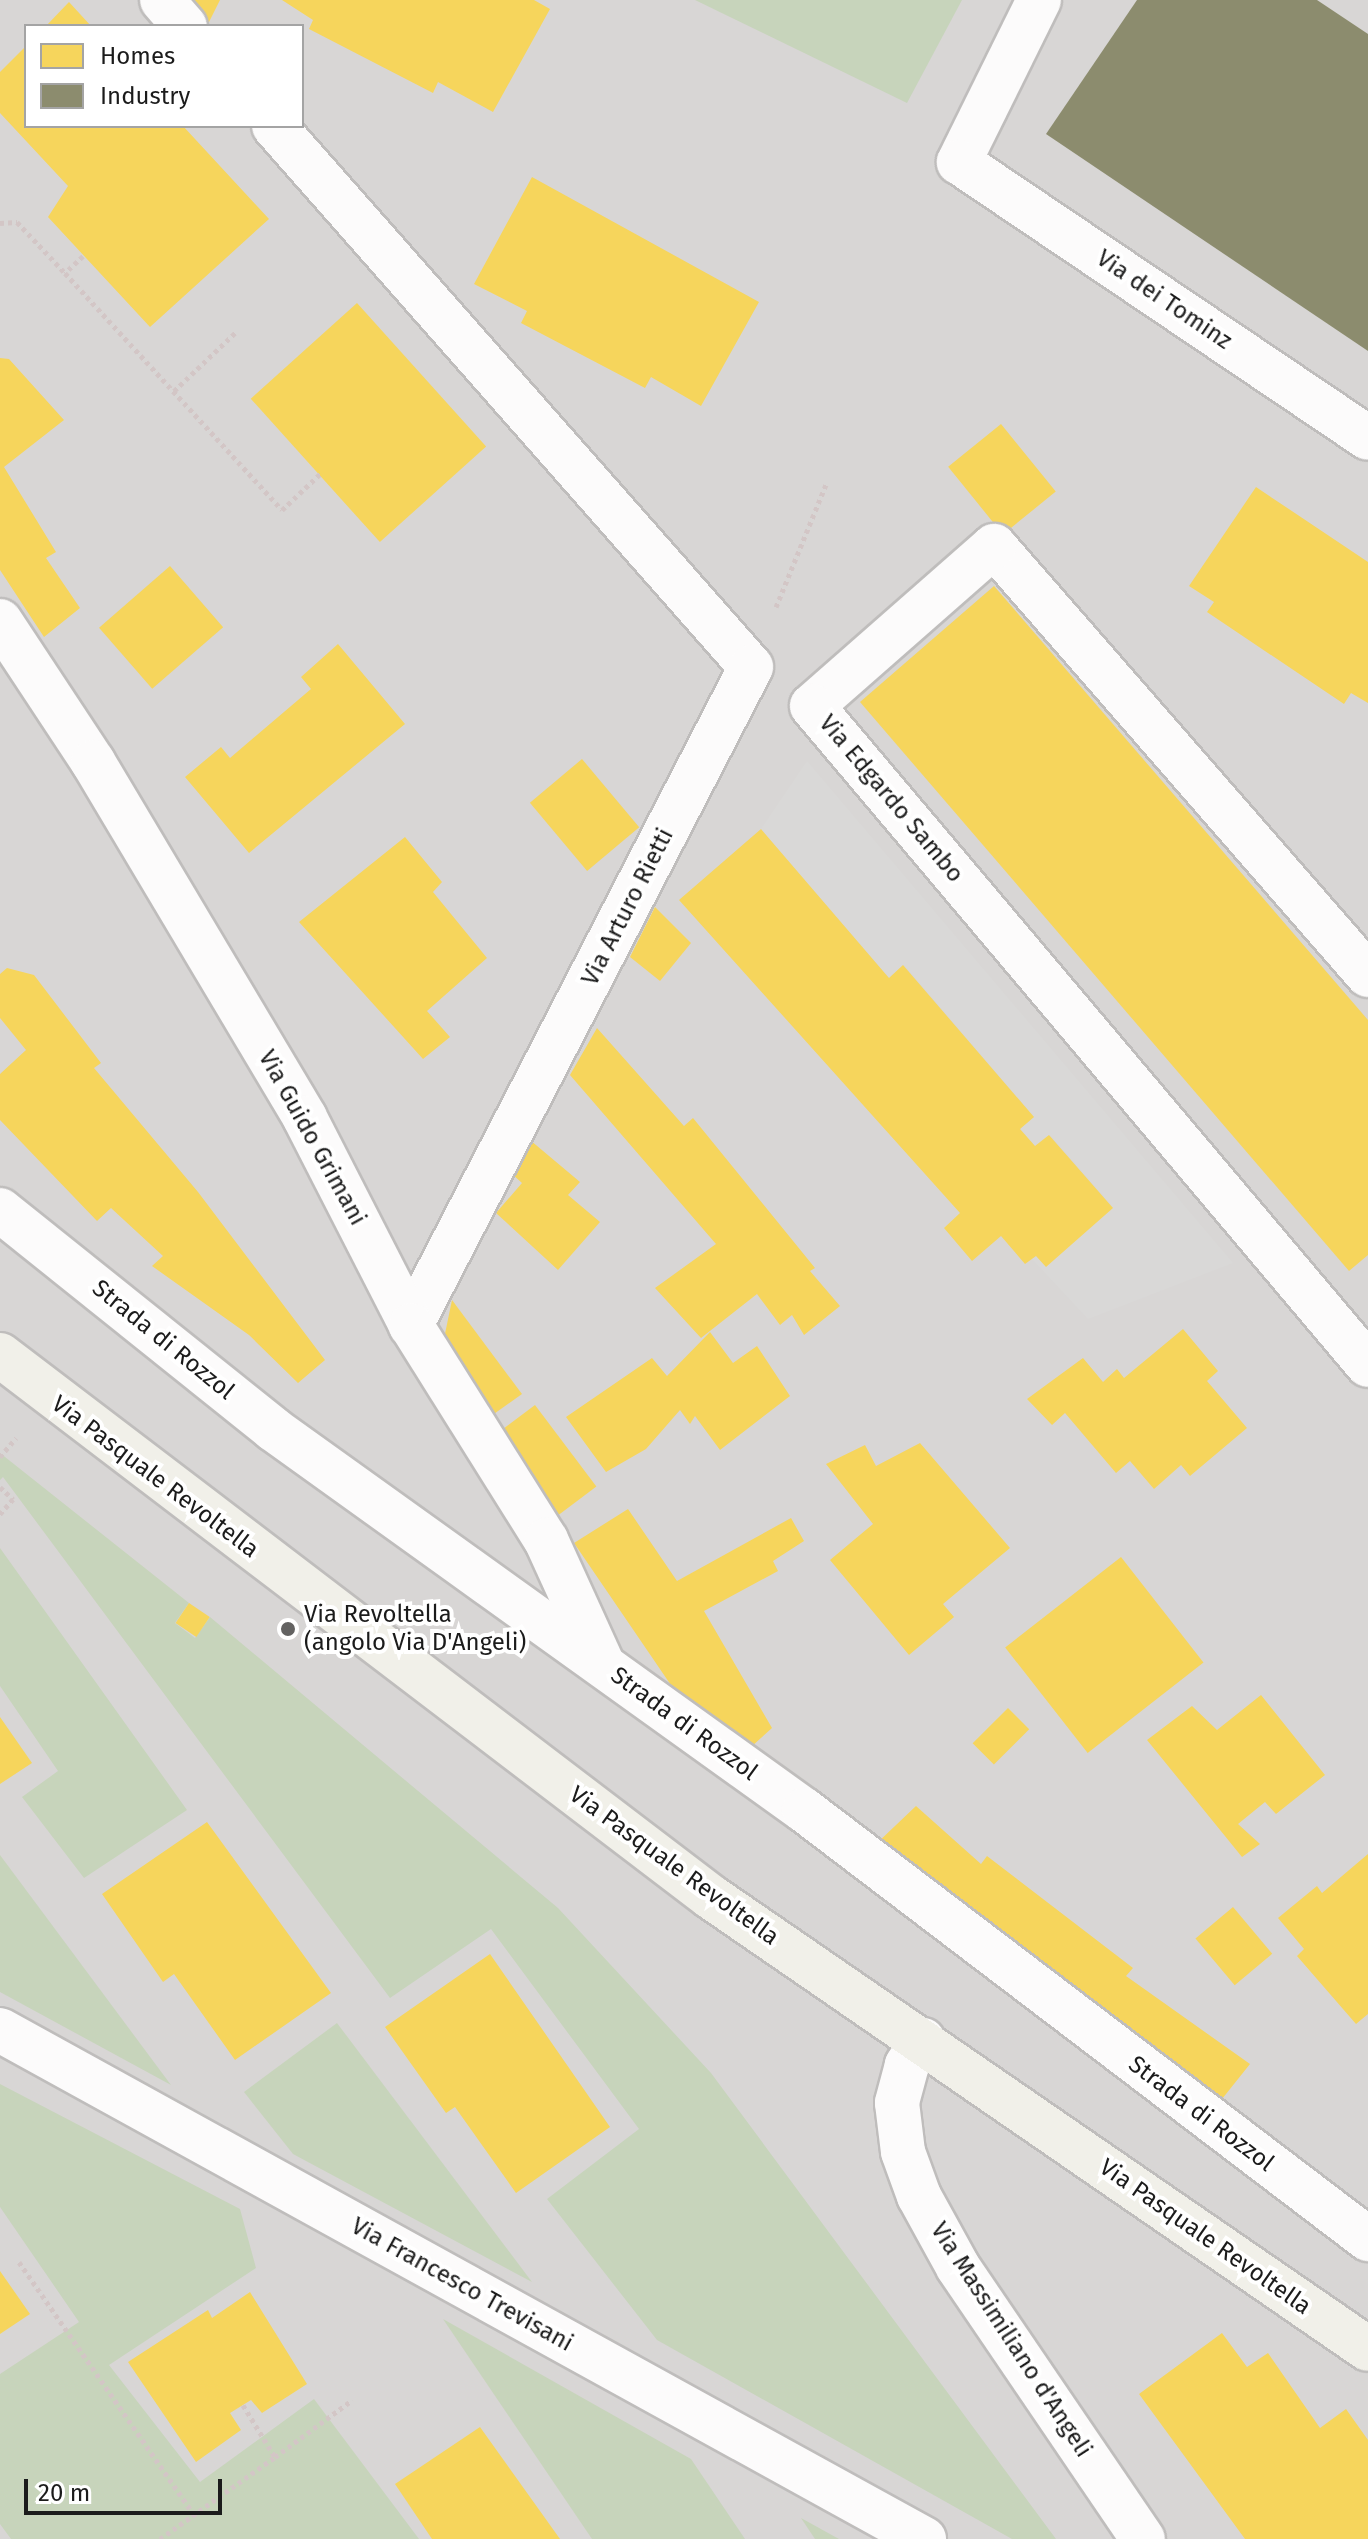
<!DOCTYPE html>
<html>
<head>
<meta charset="utf-8">
<style>
	body { margin:0 }
	#map { position:relative; width:1368px; height:2539px; overflow:hidden; background:#e9e6e3; font-family:"Fira Sans",sans-serif }
	div>[style] { position:absolute }
	.residential>* { inset:0; background:#d8d6d5 }
	.forest>* { inset:0; background:#c7d4bb }
	.parking>* { inset:0; background:#d9d8d7 }
	.homes>* { inset:0; background:#f6d55c; transform-origin:0 0 }
	.industry>* { inset:0; background:#8c8c6e }
	.path>* { height:5px; margin-top:-2.5px; transform-origin:0; background:repeating-linear-gradient(90deg,#d3c6c6 0 4px,transparent 0 8px) }
	.roads { filter:drop-shadow(2px 0 #bfbdbc) drop-shadow(-2px 0 #bfbdbc) drop-shadow(0 2px #bfbdbc) drop-shadow(0 -2px #bfbdbc) }
	.minor>* { height:44px; margin:-22px; padding:0 22px; transform-origin:22px; border-radius:22px; background:#fcfbfb }
	.secondary>* { height:44px; margin:-22px; padding:0 22px; transform-origin:22px; border-radius:22px; background:#f1f0e9 }
	.dots>* { width:22px; height:22px; translate:-50% -50%; box-sizing:border-box; border:4px solid #fff; border-radius:50% }
	span { translate:-50% -50%; white-space:nowrap; text-align:center; line-height:1.15; -webkit-text-stroke:8px #fff; paint-order:stroke }
	.street-label { font-size:24px; color:#1b1b1b }
	.poi-label { font-size:24px; color:#1b1b1b }
	.left { translate:0 -50%; text-align:left }
	.legend { position:absolute; left:24px; top:24px; width:280px; height:104px; box-sizing:border-box; background:#fff; border:2px solid #a4a4a4; margin:0; padding:10px 14px; list-style:none; font-size:24px; color:#1b1b1b }
	.legend li { display:flex; align-items:center; gap:16px; height:40px }
	.legend b { width:40px; border:2px solid #a4a4a4 }
	.scale { position:absolute; left:24px; top:2479px; width:198px; height:36px; box-sizing:border-box; border:4px solid #1b1b1b; border-top:0; padding-left:10px; font-size:24px; line-height:28px; white-space:nowrap; color:#1b1b1b; -webkit-text-stroke:6px #fff; paint-order:stroke }
</style>
</head>
<body>
<div id="map">
	<div class="residential">
		<i style="clip-path:polygon(evenodd,0 0,1368px 0,1368px 2539px,0 2539px,0 0,26px 26px,302px 26px,302px 126px,26px 126px,26px 26px)"></i>
	</div>
	<div class="forest">
		<i style="clip-path:polygon(695px 0,962px 0,907px 103px)"></i>
		<i style="clip-path:polygon(0 1453px,189px 1603px,175px 1623px,195px 1638px,210px 1617px,558px 1908px,711px 2073px,1056px 2539px,1012px 2539px,657px 2340px,547px 2199px,639px 2129px,491px 1929px,390px 1998px,3px 1477px,0 1480px)"></i>
		<i style="clip-path:polygon(0 1548px,187px 1810px,84px 1878px,22px 1797px,58px 1771px,0 1686px)"></i>
		<i style="clip-path:polygon(0 1855px,171px 2085px,0 1992px)"></i>
		<i style="clip-path:polygon(337px 2023px,532px 2282px,293px 2154px,244px 2092px)"></i>
		<i style="clip-path:polygon(0 2084px,240px 2209px,256px 2268px,109px 2365px,200px 2482px,314px 2399px,419px 2539px,11px 2539px,0 2524px,0 2374px,79px 2322px,0 2207px)"></i>
		<i style="clip-path:polygon(443px 2319px,691px 2459px,745px 2539px,592px 2539px)"></i>
		<i style="clip-path:polygon(801px 2518px,839px 2539px,815px 2539px)"></i>
	</div>
	<div class="parking">
		<i style="clip-path:polygon(807px 761px,1233px 1263px,1088px 1319px,1032px 1259px,1036px 1256px,1046px 1266px,1113px 1207px,1050px 1135px,1035px 1146px,1020px 1129px,1034px 1117px,904px 965px,889px 978px,761px 829px)"></i>
	</div>
	<div class="homes">
		<i style="clip-path:polygon(173px 0,220px 0,207px 26px,197px 26px)"></i>
		<i style="clip-path:polygon(282px 0,534px 0,550px 9px,493px 112px,438px 82px,433px 93px,309px 29px,313px 20px)"></i>
		<i style="clip-path:polygon(69px 2px,91px 26px,46px 26px)"></i>
		<i style="clip-path:polygon(26px 46px,26px 126px,183px 126px,269px 219px,150px 327px,48px 217px,68px 186px,0 113px,0 72px)"></i>
		<i style="clip-path:polygon(532px 177px,759px 302px,701px 406px,651px 377px,645px 388px,521px 323px,527px 311px,474px 284px)"></i>
		<i style="left:357px;top:303px;width:193px;height:143px;rotate:48deg"></i>
		<i style="clip-path:polygon(0 358px,9px 359px,64px 420px,4px 467px,56px 552px,46px 558px,80px 608px,44px 637px,0 570px)"></i>
		<i style="left:1001px;top:424px;width:87px;height:68px;rotate:51deg"></i>
		<i style="clip-path:polygon(1256px 487px,1368px 562px,1368px 703px,1351px 693px,1344px 704px,1207px 612px,1214px 602px,1189px 586px)"></i>
		<i style="left:170px;top:566px;width:81px;height:94px;rotate:49deg"></i>
		<i style="clip-path:polygon(994px 586px,1368px 1020px,1368px 1255px,1349px 1271px,860px 702px)"></i>
		<i style="clip-path:polygon(338px 644px,405px 724px,249px 853px,185px 777px,221px 747px,230px 758px,311px 689px,301px 677px)"></i>
		<i style="left:582px;top:759px;width:89px;height:68px;rotate:50deg"></i>
		<i style="clip-path:polygon(761px 829px,889px 978px,903px 965px,1034px 1117px,1020px 1129px,1035px 1146px,1049px 1135px,1113px 1208px,1046px 1267px,1036px 1256px,1025px 1264px,1001px 1236px,972px 1261px,944px 1228px,960px 1213px,679px 900px)"></i>
		<i style="clip-path:polygon(405px 837px,442px 882px,433px 892px,487px 958px,427px 1011px,450px 1037px,423px 1059px,299px 922px)"></i>
		<i style="clip-path:polygon(655px 907px,691px 943px,660px 981px,630px 957px)"></i>
		<i style="clip-path:polygon(7px 968px,34px 975px,101px 1063px,94px 1068px,198px 1192px,325px 1360px,298px 1383px,249px 1335px,152px 1266px,163px 1256px,111px 1208px,97px 1221px,0 1120px,0 1074px,26px 1050px,0 1018px,0 974px)"></i>
		<i style="clip-path:polygon(597px 1028px,684px 1126px,693px 1118px,815px 1268px,810px 1271px,840px 1306px,804px 1335px,792px 1315px,780px 1325px,757px 1294px,701px 1338px,655px 1288px,716px 1244px,570px 1075px)"></i>
		<i style="clip-path:polygon(530px 1140px,580px 1182px,568px 1195px,600px 1222px,558px 1270px,496px 1213px,522px 1183px,511px 1173px)"></i>
		<i style="clip-path:polygon(452px 1300px,522px 1394px,484px 1421px,440px 1358px)"></i>
		<i style="clip-path:polygon(1183px 1329px,1218px 1371px,1207px 1381px,1247px 1428px,1190px 1476px,1181px 1465px,1154px 1489px,1130px 1461px,1116px 1473px,1065px 1413px,1052px 1425px,1027px 1399px,1083px 1358px,1103px 1382px,1117px 1369px,1124px 1378px)"></i>
		<i style="clip-path:polygon(710px 1332px,733px 1363px,757px 1346px,790px 1396px,720px 1450px,695px 1416px,690px 1424px,680px 1410px,646px 1449px,606px 1472px,566px 1417px,652px 1358px,667px 1376px)"></i>
		<i style="left:535px;top:1405px;width:102px;height:47px;rotate:53deg"></i>
		<i style="clip-path:polygon(920px 1443px,1010px 1548px,943px 1604px,954px 1617px,909px 1655px,830px 1560px,873px 1524px,826px 1464px,865px 1445px,876px 1466px)"></i>
		<i style="clip-path:polygon(628px 1509px,677px 1581px,791px 1518px,804px 1541px,773px 1561px,778px 1571px,704px 1611px,772px 1728px,751px 1747px,677px 1694px,574px 1543px)"></i>
		<i style="left:1121px;top:1557px;width:134px;height:147px;rotate:52deg"></i>
		<i style="left:189px;top:1603px;width:25px;height:24px;rotate:34deg"></i>
		<i style="clip-path:polygon(1261px 1695px,1325px 1775px,1276px 1814px,1265px 1802px,1238px 1824px,1260px 1844px,1242px 1857px,1147px 1740px,1192px 1706px,1217px 1730px)"></i>
		<i style="left:1008px;top:1708px;width:30px;height:50px;rotate:45deg"></i>
		<i style="clip-path:polygon(0 1717px,32px 1763px,0 1784px)"></i>
		<i style="clip-path:polygon(916px 1806px,981px 1864px,987px 1856px,1133px 1968px,1126px 1976px,1250px 2064px,1218px 2104px,875px 1845px)"></i>
		<i style="clip-path:polygon(207px 1822px,331px 1993px,235px 2060px,174px 1974px,163px 1982px,102px 1894px)"></i>
		<i style="clip-path:polygon(1368px 1854px,1368px 2014px,1356px 2024px,1297px 1956px,1304px 1949px,1278px 1918px,1317px 1886px,1322px 1893px)"></i>
		<i style="left:1233px;top:1907px;width:61px;height:49px;rotate:50deg"></i>
		<i style="clip-path:polygon(490px 1954px,610px 2127px,516px 2193px,455px 2107px,446px 2113px,385px 2027px)"></i>
		<i style="clip-path:polygon(0 2271px,30px 2314px,0 2334px)"></i>
		<i style="clip-path:polygon(250px 2292px,307px 2384px,262px 2413px,251px 2400px,230px 2413px,241px 2430px,196px 2462px,128px 2362px,208px 2310px,212px 2318px)"></i>
		<i style="clip-path:polygon(1222px 2333px,1247px 2367px,1268px 2353px,1320px 2428px,1346px 2409px,1368px 2440px,1368px 2539px,1245px 2539px,1139px 2394px)"></i>
		<i style="clip-path:polygon(480px 2427px,560px 2539px,432px 2539px,395px 2484px)"></i>
	</div>
	<div class="industry">
		<i style="clip-path:polygon(1137px 0,1317px 0,1368px 34px,1368px 351px,1046px 134px)"></i>
	</div>
	<div class="path">
		<i style="left:0;top:223px;width:17px;rotate:-3deg"></i>
		<i style="left:17px;top:222px;width:70px;rotate:46.7deg"></i>
		<i style="left:83px;top:256px;width:25px;rotate:137deg"></i>
		<i style="left:65px;top:273px;width:321px;rotate:47.5deg"></i>
		<i style="left:282px;top:510px;width:54px;rotate:-43.5deg"></i>
		<i style="left:174px;top:391px;width:87px;rotate:-43.6deg"></i>
		<i style="left:776px;top:607px;width:135px;rotate:-67.8deg"></i>
		<i style="left:0;top:1457px;width:25px;rotate:-50deg"></i>
		<i style="left:0;top:1487px;width:18px;rotate:43deg"></i>
		<i style="left:13px;top:1499px;width:20px;rotate:131deg"></i>
		<i style="left:19px;top:2262px;width:308px;rotate:55.3deg"></i>
		<i style="left:243px;top:2405px;width:61px;rotate:58.4deg"></i>
		<i style="left:275px;top:2457px;width:96px;rotate:-36.5deg"></i>
		<i style="left:160px;top:2539px;width:141px;rotate:-35.5deg"></i>
	</div>
	<div class="roads">
		<div class="minor">
			<i style="left:162px;top:0;width:35px;rotate:49deg"></i>
			<i style="left:1039px;top:0;width:181px;rotate:116.3deg"></i>
			<i style="left:959px;top:162px;width:493px;rotate:34deg"></i>
			<i style="left:274px;top:126px;width:721px;rotate:48.6deg"></i>
			<i style="left:751px;top:667px;width:741px;rotate:117.33deg"></i>
			<i style="left:0;top:621px;width:169px;rotate:56.6deg"></i>
			<i style="left:93px;top:762px;width:414px;rotate:59.2deg"></i>
			<i style="left:305px;top:1118px;width:233px;rotate:62.9deg"></i>
			<i style="left:411px;top:1325px;width:254px;rotate:57.9deg"></i>
			<i style="left:546px;top:1540px;width:135px;rotate:65.5deg"></i>
			<i style="left:1368px;top:975px;width:569px;rotate:-131.08deg"></i>
			<i style="left:994px;top:546px;width:242px;rotate:138.7deg"></i>
			<i style="left:812px;top:706px;width:862px;rotate:49.85deg"></i>
			<i style="left:0;top:1210px;width:350px;rotate:38.7deg"></i>
			<i style="left:273px;top:1429px;width:654px;rotate:35.66deg"></i>
			<i style="left:804px;top:1810px;width:709px;rotate:37.26deg"></i>
			<i style="left:0;top:2030px;width:1055px;rotate:28.85deg"></i>
			<i style="left:923px;top:2040px;width:30px;rotate:123deg"></i>
			<i style="left:907px;top:2065px;width:39px;rotate:105deg"></i>
			<i style="left:897px;top:2103px;width:49px;rotate:83deg"></i>
			<i style="left:903px;top:2152px;width:47px;rotate:70deg"></i>
			<i style="left:919px;top:2196px;width:81px;rotate:61.2deg"></i>
			<i style="left:958px;top:2267px;width:329px;rotate:55.8deg"></i>
		</div>
		<div class="secondary">
			<i style="left:0;top:1355px;width:894px;rotate:37.32deg"></i>
			<i style="left:711px;top:1897px;width:797px;rotate:34.53deg"></i>
		</div>
	</div>
	<div class="dots">
		<i style="left:288px;top:1629px;background:#636261"></i>
	</div>
	<div class="street-label">
		<span style="left:1164px;top:300px;rotate:34deg">Via dei Tominz</span>
		<span style="left:891px;top:799px;rotate:50deg">Via Edgardo Sambo</span>
		<span style="left:628px;top:907px;rotate:-63deg">Via Arturo Rietti</span>
		<span style="left:312px;top:1138px;rotate:61deg">Via Guido Grimani</span>
		<span style="left:163px;top:1340px;rotate:39deg">Strada di Rozzol</span>
		<span style="left:155px;top:1477px;rotate:37deg">Via Pasquale Revoltella</span>
		<span style="left:684px;top:1724px;rotate:36deg">Strada di Rozzol</span>
		<span style="left:674px;top:1866px;rotate:36deg">Via Pasquale Revoltella</span>
		<span style="left:1201px;top:2114px;rotate:37deg">Strada di Rozzol</span>
		<span style="left:1205px;top:2237px;rotate:35deg">Via Pasquale Revoltella</span>
		<span style="left:462px;top:2285px;rotate:29deg">Via Francesco Trevisani</span>
		<span style="left:1011px;top:2340px;rotate:57deg">Via Massimiliano d'Angeli</span>
	</div>
	<div class="poi-label">
		<span class="left" style="left:304px;top:1629px">Via Revoltella<br>(angolo Via D'Angeli)</span>
	</div>
	<ul class="legend">
	<li><b style="height:22px;background:#f6d55c"></b>Homes</li>
	<li><b style="height:22px;background:#8c8c6e"></b>Industry</li>
	</ul>
	<div class="scale">20 m</div>
</div>
</body>
</html>
